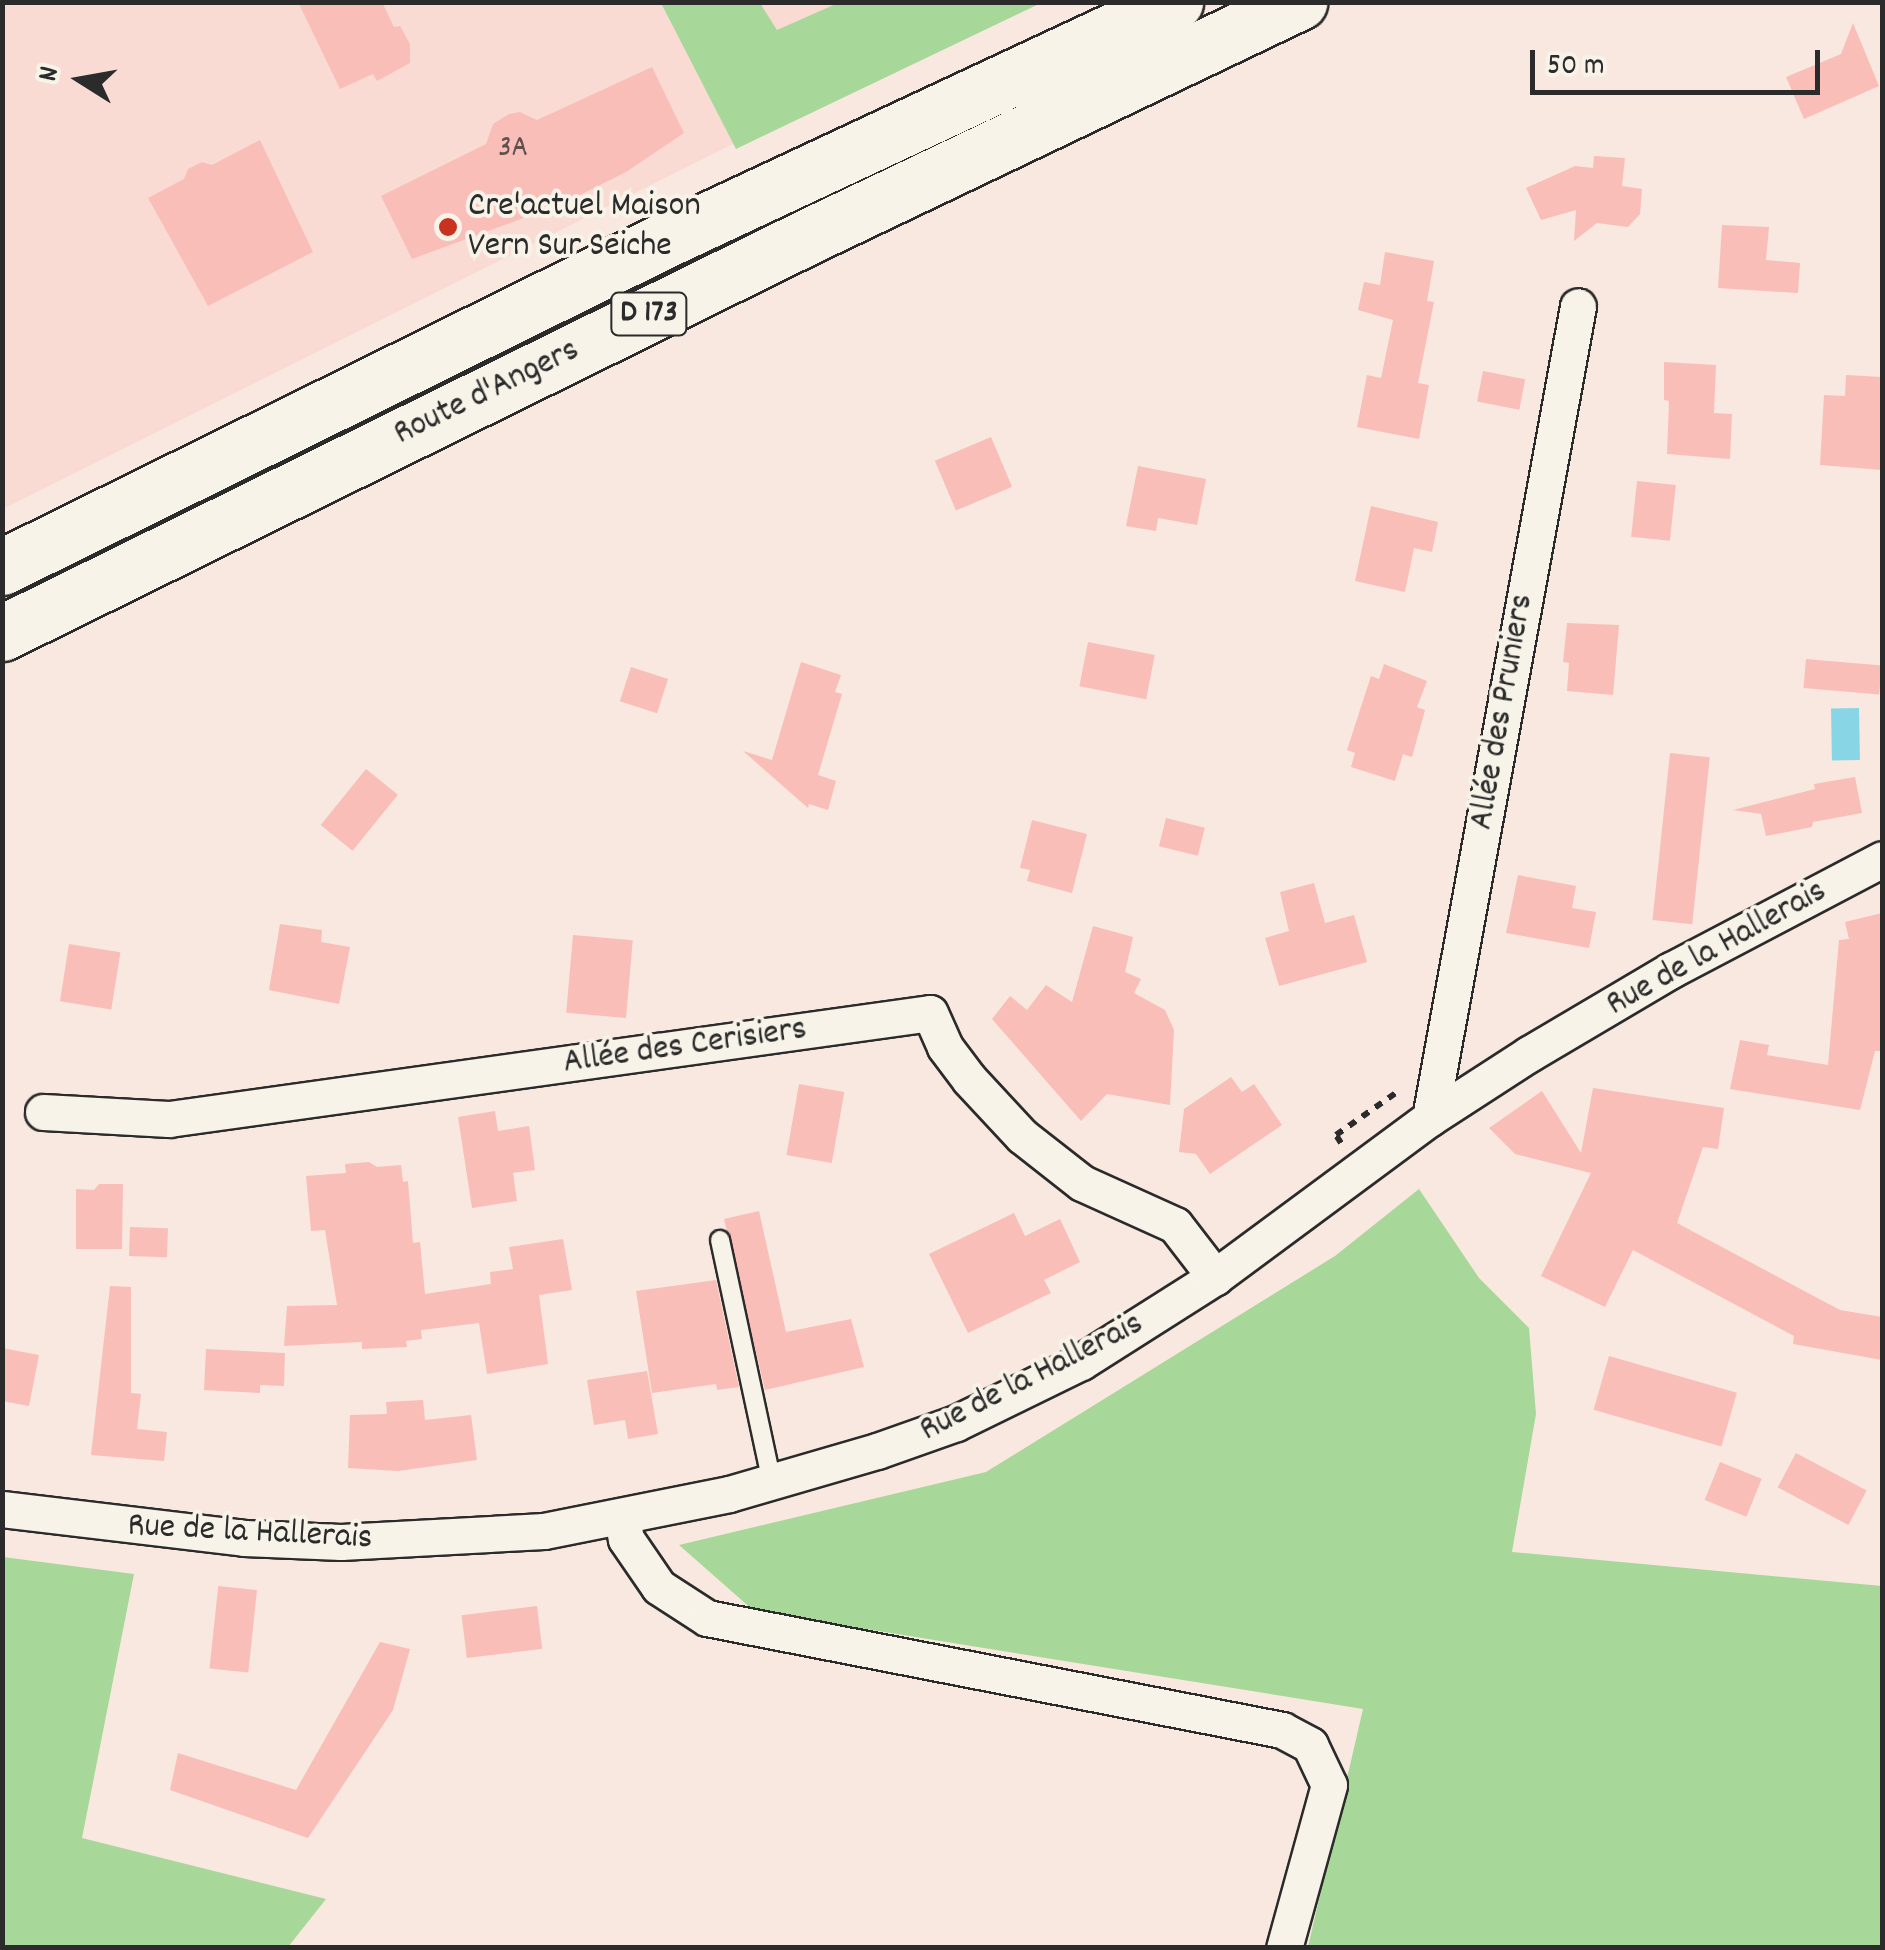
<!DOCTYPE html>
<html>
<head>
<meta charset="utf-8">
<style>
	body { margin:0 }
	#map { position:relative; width:1885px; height:1950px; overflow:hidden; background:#f8e8df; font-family:Dekko,sans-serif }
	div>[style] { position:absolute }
	.built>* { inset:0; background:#f9dbd4 }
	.green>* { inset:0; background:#a7d899 }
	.water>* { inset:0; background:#88d6e5; transform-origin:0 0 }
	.building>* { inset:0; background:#fabeb9; transform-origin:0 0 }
	.path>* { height:6px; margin-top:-3px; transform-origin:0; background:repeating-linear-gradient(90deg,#2b2b2b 0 8px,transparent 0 16px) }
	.roads { filter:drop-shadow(2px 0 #2b2b2b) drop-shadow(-2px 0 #2b2b2b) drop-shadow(0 2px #2b2b2b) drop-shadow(0 -2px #2b2b2b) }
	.service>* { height:18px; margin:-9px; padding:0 9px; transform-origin:9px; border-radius:9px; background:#f7f3e8 }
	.minor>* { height:35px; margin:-17.5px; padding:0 17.5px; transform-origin:17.5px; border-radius:17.5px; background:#f7f3e8 }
	.trunk>* { height:55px; margin:-27.5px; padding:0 27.5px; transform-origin:27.5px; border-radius:27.5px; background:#f7f3e8 }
	.dots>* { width:28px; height:28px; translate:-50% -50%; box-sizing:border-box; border:5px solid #f7f3e8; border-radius:50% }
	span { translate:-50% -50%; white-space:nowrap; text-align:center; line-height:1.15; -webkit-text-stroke:8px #f7f3e8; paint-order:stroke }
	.number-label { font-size:30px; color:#5f504e }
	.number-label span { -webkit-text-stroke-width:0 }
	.shield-label span { padding:2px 8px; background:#f7f3e8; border:2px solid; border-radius:8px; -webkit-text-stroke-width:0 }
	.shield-label { font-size:32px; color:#2b2b2b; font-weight:700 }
	.poi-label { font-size:35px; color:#2b2b2b }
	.left { translate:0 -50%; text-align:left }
	.street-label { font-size:35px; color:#2b2b2b }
	.frame { position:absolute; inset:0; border:5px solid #2b2b2b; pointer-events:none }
	.north { position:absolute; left:30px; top:30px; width:100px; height:100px; -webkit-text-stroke:8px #f7f3e8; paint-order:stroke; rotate:281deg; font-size:28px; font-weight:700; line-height:40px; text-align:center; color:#2b2b2b }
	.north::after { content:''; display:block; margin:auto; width:35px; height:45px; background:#2b2b2b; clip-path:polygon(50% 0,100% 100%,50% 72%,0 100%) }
	.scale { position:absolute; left:1530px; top:50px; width:290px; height:45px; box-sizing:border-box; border:5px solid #2b2b2b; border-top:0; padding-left:12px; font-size:30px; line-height:35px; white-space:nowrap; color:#2b2b2b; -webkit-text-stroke:8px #f7f3e8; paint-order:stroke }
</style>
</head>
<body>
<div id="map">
	<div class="built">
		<i style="clip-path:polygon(3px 3px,1015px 3px,3px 509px)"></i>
	</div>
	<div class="green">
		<i style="clip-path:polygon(661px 3px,760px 3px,777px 30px,838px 3px,1041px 3px,736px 149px)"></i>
		<i style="clip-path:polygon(1419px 1189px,1479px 1278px,1529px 1328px,1536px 1414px,1512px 1552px,1882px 1586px,1882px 1947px,1308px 1947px,1363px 1709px,754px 1611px,679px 1545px,986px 1472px,1335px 1256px)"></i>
		<i style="clip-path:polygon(3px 1557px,134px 1574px,82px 1838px,326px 1899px,288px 1947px,3px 1947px)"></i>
	</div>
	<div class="water">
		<i style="left:1859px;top:708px;width:52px;height:28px;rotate:89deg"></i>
	</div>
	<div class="building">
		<i style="clip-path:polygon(298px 2px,382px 2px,394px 27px,400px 26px,410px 44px,410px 63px,377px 81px,373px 74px,340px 89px)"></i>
		<i style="clip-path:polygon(1853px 23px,1879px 86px,1804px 119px,1786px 77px,1841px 54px)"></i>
		<i style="clip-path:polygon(652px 67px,684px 133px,626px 172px,564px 203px,412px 259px,381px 196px,486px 144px,493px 124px,509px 114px,520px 112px,537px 120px)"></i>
		<i style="clip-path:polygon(260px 140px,313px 252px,208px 306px,148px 198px,184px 179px,188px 169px,202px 162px,212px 165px)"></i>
		<i style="clip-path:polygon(1594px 156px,1625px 158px,1622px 186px,1642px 189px,1640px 214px,1628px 227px,1597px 223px,1574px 241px,1576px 210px,1541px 220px,1526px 188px,1575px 166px,1593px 168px)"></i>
		<i style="clip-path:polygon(1722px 225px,1769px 227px,1766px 260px,1800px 263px,1798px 293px,1718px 288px)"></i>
		<i style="clip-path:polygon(1385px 252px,1434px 261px,1427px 301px,1434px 302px,1418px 383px,1429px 385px,1419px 439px,1357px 427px,1367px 375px,1381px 378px,1393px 320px,1358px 310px,1364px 282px,1380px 285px)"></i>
		<i style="clip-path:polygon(1664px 362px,1716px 365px,1714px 413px,1732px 414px,1730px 459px,1667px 454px,1669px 401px,1664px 400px)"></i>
		<i style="left:1483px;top:371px;width:43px;height:31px;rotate:11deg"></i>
		<i style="clip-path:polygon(1846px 375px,1882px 377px,1882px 470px,1820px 465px,1824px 395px,1845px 396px)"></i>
		<i style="left:991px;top:437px;width:54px;height:61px;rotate:67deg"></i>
		<i style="clip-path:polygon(1138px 466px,1206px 479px,1197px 525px,1158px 518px,1156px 531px,1126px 526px)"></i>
		<i style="left:1637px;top:481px;width:39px;height:56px;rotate:6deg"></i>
		<i style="clip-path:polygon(1371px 506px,1438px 522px,1432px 552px,1414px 548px,1405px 592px,1355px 581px)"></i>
		<i style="clip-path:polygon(1567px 623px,1619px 625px,1613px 695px,1567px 691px,1569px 663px,1563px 662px)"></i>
		<i style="left:1088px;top:642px;width:68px;height:45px;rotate:11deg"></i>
		<i style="left:1806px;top:659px;width:76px;height:29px;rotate:5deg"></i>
		<i style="clip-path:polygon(801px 662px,841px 675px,835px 692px,842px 694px,818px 775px,836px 781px,828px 810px,809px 804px,808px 808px,743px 751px,772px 760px)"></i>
		<i style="clip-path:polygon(1384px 664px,1427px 681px,1417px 707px,1425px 710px,1412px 757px,1403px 754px,1395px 781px,1351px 767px,1355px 753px,1347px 750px,1371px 676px,1379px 679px)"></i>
		<i style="left:631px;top:667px;width:39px;height:36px;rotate:18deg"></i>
		<i style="left:1670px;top:753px;width:40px;height:168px;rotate:6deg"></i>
		<i style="left:366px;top:769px;width:41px;height:72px;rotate:39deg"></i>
		<i style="clip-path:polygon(1855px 777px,1862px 813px,1813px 822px,1812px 827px,1766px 836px,1761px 814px,1733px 810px,1815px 789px,1814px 784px)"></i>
		<i style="left:1166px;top:818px;width:40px;height:29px;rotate:14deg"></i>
		<i style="clip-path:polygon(1032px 820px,1087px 834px,1072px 893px,1027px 881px,1030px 870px,1020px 868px)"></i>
		<i style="clip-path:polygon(1518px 875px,1576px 886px,1572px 908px,1596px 912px,1589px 948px,1506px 933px)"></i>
		<i style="clip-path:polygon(1314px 883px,1325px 923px,1354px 915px,1367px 962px,1279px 986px,1265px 938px,1289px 931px,1280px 892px)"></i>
		<i style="clip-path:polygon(1882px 913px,1882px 1051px,1875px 1051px,1860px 1110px,1730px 1089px,1740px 1040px,1769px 1045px,1767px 1055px,1828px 1065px,1839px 940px,1849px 939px,1845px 922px)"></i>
		<i style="clip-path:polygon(280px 924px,322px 930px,321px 942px,350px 947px,339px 1004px,269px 990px)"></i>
		<i style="clip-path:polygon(1093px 926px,1133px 937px,1125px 972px,1141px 979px,1134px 993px,1165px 1010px,1174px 1030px,1170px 1105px,1107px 1094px,1081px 1121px,992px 1019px,1010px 996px,1027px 1010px,1046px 985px,1072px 1002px)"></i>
		<i style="left:573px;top:935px;width:60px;height:78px;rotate:5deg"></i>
		<i style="left:69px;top:944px;width:52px;height:58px;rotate:9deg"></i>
		<i style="clip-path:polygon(1231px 1077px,1242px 1092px,1254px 1084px,1282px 1125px,1210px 1174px,1196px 1154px,1179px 1152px,1184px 1109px)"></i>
		<i style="left:799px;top:1084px;width:46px;height:72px;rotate:10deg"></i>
		<i style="clip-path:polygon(1593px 1088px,1724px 1108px,1718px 1149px,1703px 1147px,1677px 1223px,1840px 1310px,1882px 1317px,1882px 1360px,1793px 1344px,1794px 1336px,1633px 1250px,1605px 1307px,1541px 1276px,1591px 1173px,1515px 1154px,1489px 1128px,1542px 1091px,1581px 1153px)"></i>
		<i style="clip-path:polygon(495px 1111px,498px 1131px,529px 1126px,535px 1170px,513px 1173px,517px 1201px,472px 1208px,458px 1117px)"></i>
		<i style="clip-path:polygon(369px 1162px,377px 1167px,401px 1165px,403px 1182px,408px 1181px,413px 1243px,420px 1242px,425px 1294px,491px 1284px,490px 1272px,513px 1269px,509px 1247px,563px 1239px,572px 1290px,539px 1295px,548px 1364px,487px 1374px,479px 1323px,421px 1330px,422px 1339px,406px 1341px,407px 1347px,362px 1349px,362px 1342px,284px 1346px,287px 1306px,337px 1305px,325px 1230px,311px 1231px,306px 1176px,346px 1173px,345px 1164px)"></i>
		<i style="clip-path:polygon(99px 1184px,123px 1184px,122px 1249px,76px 1249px,76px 1189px,94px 1190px)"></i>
		<i style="clip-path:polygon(759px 1211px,786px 1332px,851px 1319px,864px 1367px,765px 1390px,724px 1219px)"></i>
		<i style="clip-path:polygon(1014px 1213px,1025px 1236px,1060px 1219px,1080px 1262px,1044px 1280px,1051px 1293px,968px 1333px,929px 1254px)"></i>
		<i style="left:130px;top:1227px;width:38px;height:29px;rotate:2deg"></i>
		<i style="clip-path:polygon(716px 1280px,739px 1387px,717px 1390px,716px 1384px,652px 1393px,636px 1291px)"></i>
		<i style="clip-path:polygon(110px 1286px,131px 1287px,131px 1393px,141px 1394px,137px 1429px,167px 1432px,164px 1461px,91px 1455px)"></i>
		<i style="clip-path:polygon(2px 1348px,39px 1355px,29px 1406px,2px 1401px)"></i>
		<i style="clip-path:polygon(206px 1349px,285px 1353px,284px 1386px,260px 1385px,260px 1393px,204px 1390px)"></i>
		<i style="left:1609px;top:1356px;width:133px;height:56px;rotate:16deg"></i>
		<i style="clip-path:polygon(647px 1371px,658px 1434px,628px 1439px,625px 1420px,594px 1425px,587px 1380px)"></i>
		<i style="clip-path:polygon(423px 1400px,425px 1420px,471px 1415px,477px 1460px,398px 1471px,348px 1468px,350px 1415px,387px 1414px,386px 1402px)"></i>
		<i style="left:1796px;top:1453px;width:80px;height:39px;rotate:28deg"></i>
		<i style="left:1720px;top:1462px;width:45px;height:41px;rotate:22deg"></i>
		<i style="left:257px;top:1590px;width:83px;height:39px;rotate:96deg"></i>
		<i style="left:537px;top:1606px;width:43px;height:76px;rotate:83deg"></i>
		<i style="clip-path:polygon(380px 1642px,410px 1649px,393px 1710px,308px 1838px,170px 1790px,178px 1753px,296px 1790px)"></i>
	</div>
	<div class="path">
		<i style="left:1341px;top:1143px;width:9px;rotate:-122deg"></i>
		<i style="left:1336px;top:1135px;width:78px;rotate:-35.1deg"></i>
	</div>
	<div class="roads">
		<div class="service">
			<i style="left:720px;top:1240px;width:249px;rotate:77.9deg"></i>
		</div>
		<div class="minor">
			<i style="left:43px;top:1112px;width:126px;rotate:3.2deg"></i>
			<i style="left:169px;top:1119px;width:768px;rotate:-7.93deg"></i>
			<i style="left:930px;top:1013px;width:37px;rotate:66deg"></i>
			<i style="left:945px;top:1047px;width:40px;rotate:53deg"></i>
			<i style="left:969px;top:1079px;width:78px;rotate:47.1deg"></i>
			<i style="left:1022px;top:1136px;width:76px;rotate:38.1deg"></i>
			<i style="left:1082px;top:1183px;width:102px;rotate:24.3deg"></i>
			<i style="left:1175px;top:1225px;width:66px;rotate:52.4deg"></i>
			<i style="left:1430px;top:1118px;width:825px;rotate:-79.67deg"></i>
			<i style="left:2px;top:1509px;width:244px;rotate:6.8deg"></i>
			<i style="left:244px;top:1538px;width:97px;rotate:2.4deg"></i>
			<i style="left:341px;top:1542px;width:203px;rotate:-3.1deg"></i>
			<i style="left:544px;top:1531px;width:189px;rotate:-11.3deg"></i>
			<i style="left:729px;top:1494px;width:154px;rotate:-16.2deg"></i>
			<i style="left:877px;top:1451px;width:84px;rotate:-19.5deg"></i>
			<i style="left:956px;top:1423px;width:139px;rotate:-26deg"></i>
			<i style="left:1081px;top:1362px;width:159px;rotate:-32.4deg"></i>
			<i style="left:1215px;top:1277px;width:267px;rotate:-36.5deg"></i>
			<i style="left:1430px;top:1118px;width:118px;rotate:-32.9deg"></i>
			<i style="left:1529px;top:1054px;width:165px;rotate:-30.6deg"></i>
			<i style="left:1671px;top:970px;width:238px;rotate:-27.7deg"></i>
			<i style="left:622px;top:1517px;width:22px;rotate:80deg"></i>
			<i style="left:626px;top:1539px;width:58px;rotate:55.5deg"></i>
			<i style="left:659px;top:1587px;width:57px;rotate:32.9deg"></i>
			<i style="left:707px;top:1618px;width:586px;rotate:11.02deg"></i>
			<i style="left:1282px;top:1730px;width:32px;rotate:28deg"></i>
			<i style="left:1310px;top:1745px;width:44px;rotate:64.6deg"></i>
			<i style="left:1329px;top:1785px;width:169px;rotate:105.4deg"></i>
		</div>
		<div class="trunk">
			<i style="left:2px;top:567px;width:739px;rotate:-26.25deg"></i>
			<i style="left:665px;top:240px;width:563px;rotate:-25.02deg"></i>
			<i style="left:2px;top:633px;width:904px;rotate:-26.2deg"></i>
			<i style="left:813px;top:234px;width:539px;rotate:-25.52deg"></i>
		</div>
	</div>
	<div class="dots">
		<i style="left:448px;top:227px;background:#c8321e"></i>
	</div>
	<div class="number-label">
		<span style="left:513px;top:150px">3A</span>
	</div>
	<div class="shield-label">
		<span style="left:649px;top:314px">D 173</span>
	</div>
	<div class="poi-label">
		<span class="left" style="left:468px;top:227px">Cre'actuel Maison<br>Vern Sur Seiche</span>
	</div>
	<div class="street-label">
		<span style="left:487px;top:393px;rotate:-26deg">Route d'Angers</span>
		<span style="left:1503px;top:712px;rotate:-80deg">Allée des Pruniers</span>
		<span style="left:1717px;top:949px;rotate:-29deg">Rue de la Hallerais</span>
		<span style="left:685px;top:1047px;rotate:-8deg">Allée des Cerisiers</span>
		<span style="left:1032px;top:1378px;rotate:-27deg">Rue de la Hallerais</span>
		<span style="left:250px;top:1533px;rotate:3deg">Rue de la Hallerais</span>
	</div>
	<div class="frame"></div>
	<div class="north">N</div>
	<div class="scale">50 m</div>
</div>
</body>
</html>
